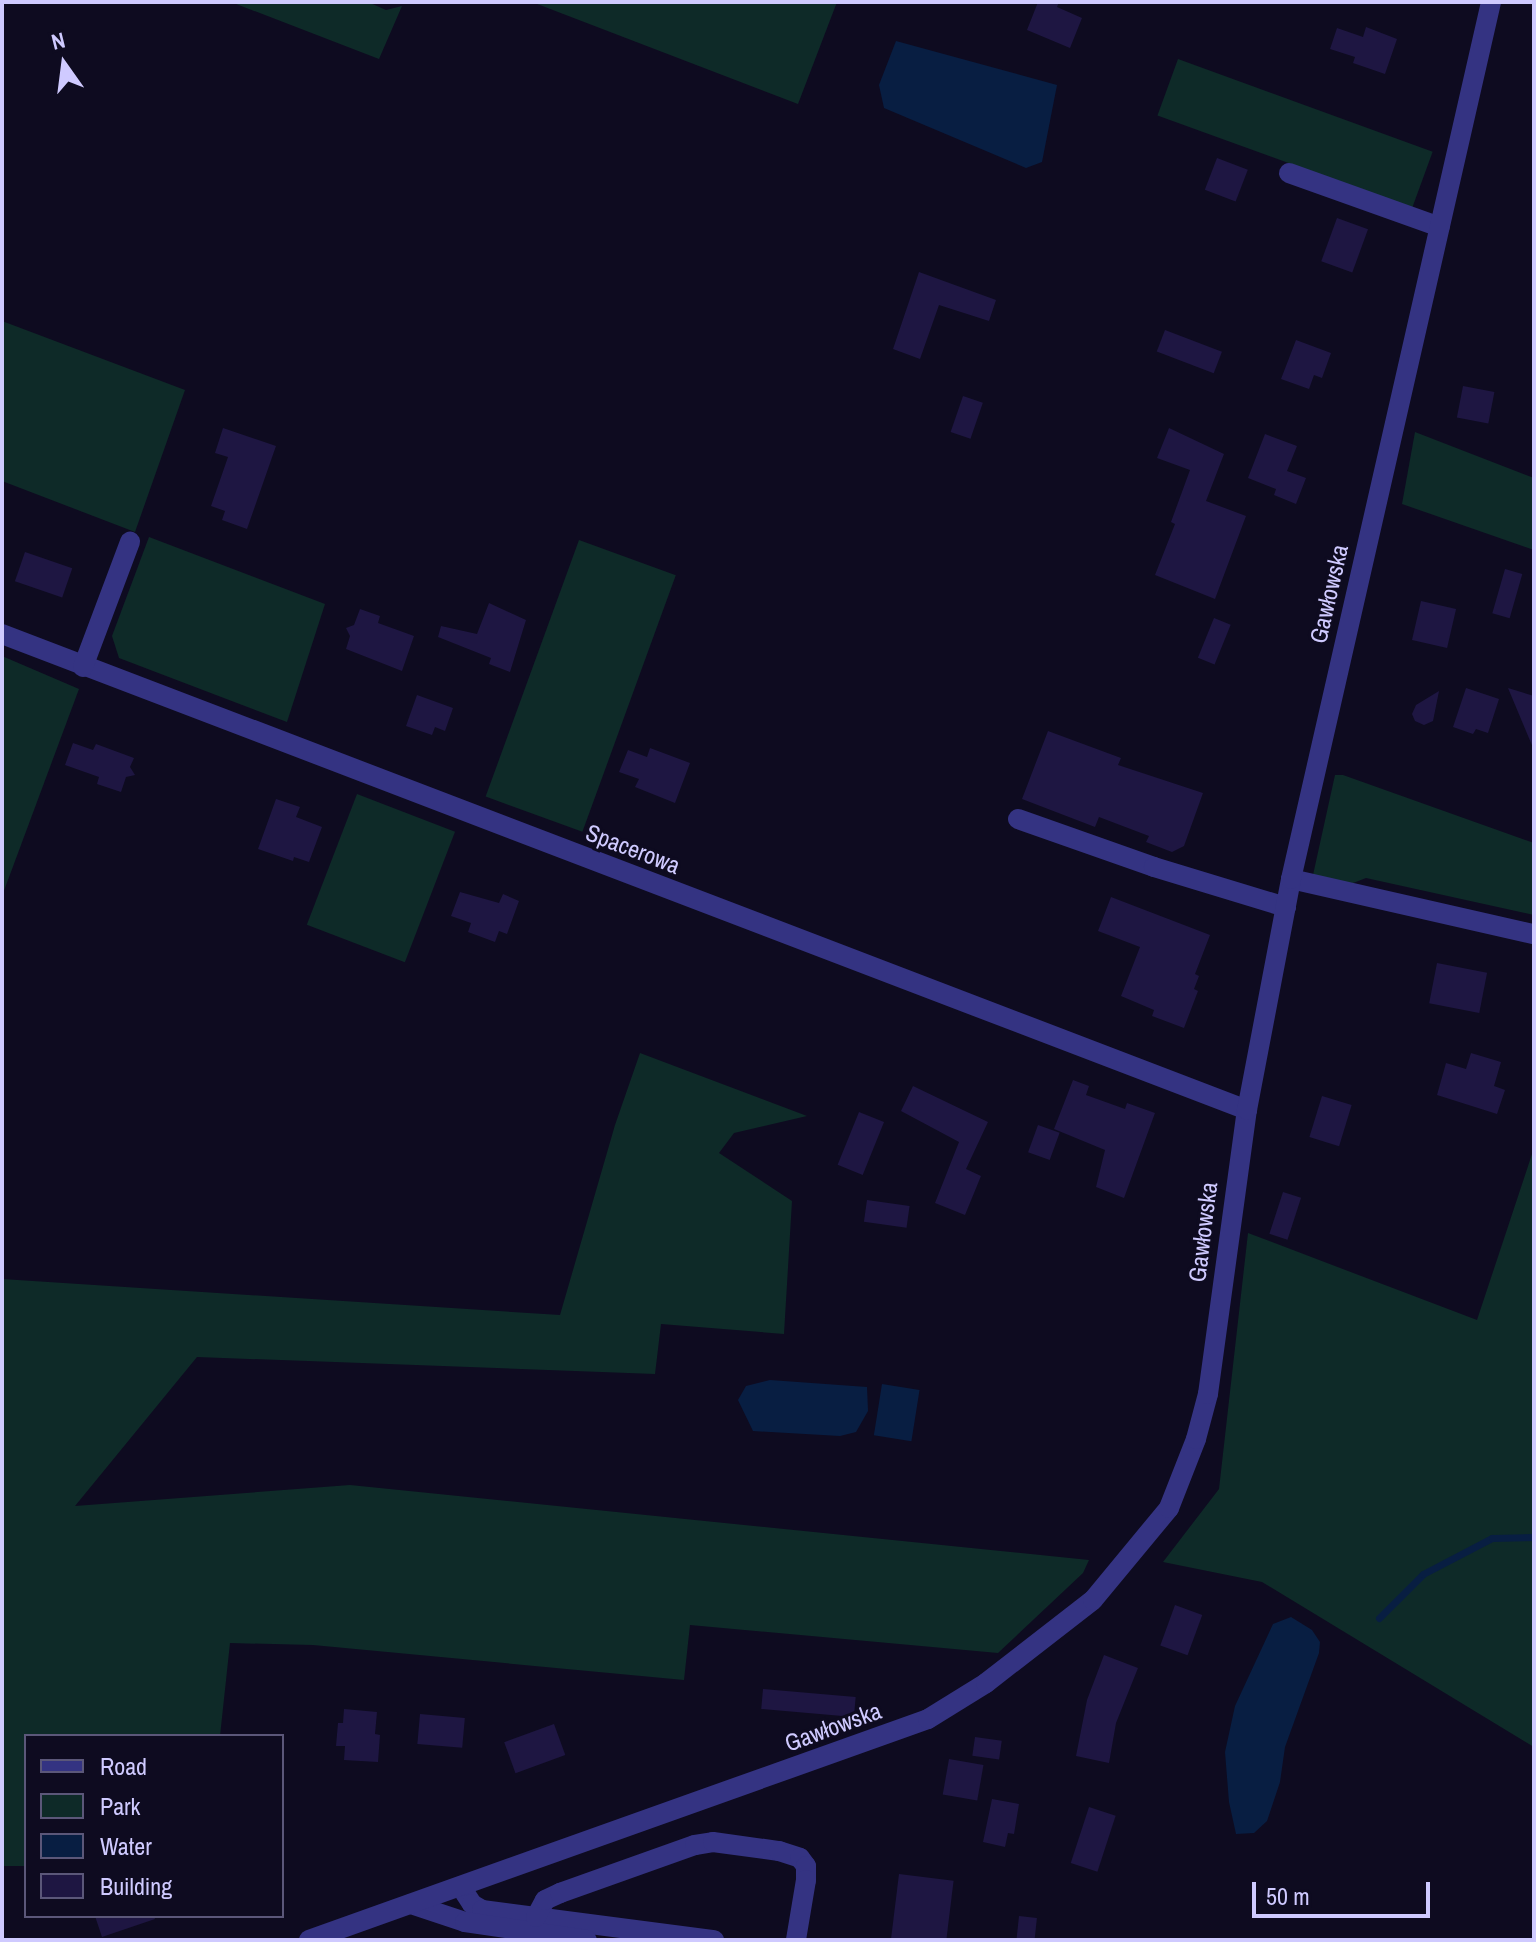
<!DOCTYPE html>
<html>
<head>
<meta charset="utf-8">
<style>
	body { margin:0 }
	#map { position:relative; width:1536px; height:1942px; overflow:hidden; background:#0e0b20; font-family:"Archivo Narrow",sans-serif }
	div>[style] { position:absolute }
	.green>* { inset:0; background:#0e2a28; transform-origin:0 0 }
	.water>* { inset:0; background:#081e42; transform-origin:0 0 }
	.stream>* { height:7px; margin:-3.5px; padding:0 3.5px; transform-origin:3.5px; border-radius:3.5px; background:#081e42 }
	.building>* { inset:0; background:#1e1642; transform-origin:0 0 }
	.minor>* { height:20px; margin:-10px; padding:0 10px; transform-origin:10px; border-radius:10px; background:#343382 }
	span { translate:-50% -50%; white-space:nowrap; text-align:center; line-height:1.15; -webkit-text-stroke:6px #0e0b20; paint-order:stroke }
	.street-label { font-size:24px; color:#cfcaff }
	.frame { position:absolute; inset:0; border:4px solid #cfcaff; pointer-events:none }
	.legend { position:absolute; left:24px; top:1734px; width:260px; height:184px; box-sizing:border-box; background:#0e0b20; border:2px solid #5b5779; margin:0; padding:10px 14px; list-style:none; font-size:24px; color:#cfcaff }
	.legend li { display:flex; align-items:center; gap:16px; height:40px }
	.legend b { width:40px; border:2px solid #5b5779 }
	.north { position:absolute; left:24px; top:24px; width:80px; height:80px; -webkit-text-stroke:6px #0e0b20; paint-order:stroke; rotate:346deg; font-size:22px; font-weight:700; line-height:32px; text-align:center; color:#cfcaff }
	.north::after { content:''; display:block; margin:auto; width:28px; height:36px; background:#cfcaff; clip-path:polygon(50% 0,100% 100%,50% 72%,0 100%) }
	.scale { position:absolute; left:1252px; top:1882px; width:178px; height:36px; box-sizing:border-box; border:4px solid #cfcaff; border-top:0; padding-left:10px; font-size:24px; line-height:28px; white-space:nowrap; color:#cfcaff; -webkit-text-stroke:6px #0e0b20; paint-order:stroke }
</style>
</head>
<body>
<div id="map">
	<div class="green">
		<i style="clip-path:polygon(231px 2px,368px 2px,386px 10px,402px 6px,379px 59px)"></i>
		<i style="clip-path:polygon(532px 2px,837px 2px,798px 104px)"></i>
		<i style="left:1178px;top:59px;width:271px;height:60px;rotate:20deg"></i>
		<i style="clip-path:polygon(2px 321px,185px 390px,135px 532px,2px 481px)"></i>
		<i style="clip-path:polygon(1415px 432px,1534px 478px,1534px 550px,1402px 504px)"></i>
		<i style="clip-path:polygon(149px 537px,325px 604px,287px 722px,119px 658px,112px 636px)"></i>
		<i style="left:579px;top:540px;width:103px;height:273px;rotate:20deg"></i>
		<i style="clip-path:polygon(2px 656px,79px 689px,2px 896px)"></i>
		<i style="clip-path:polygon(1335px 775px,1343px 775px,1534px 843px,1534px 915px,1366px 878px,1348px 885px,1313px 875px)"></i>
		<i style="left:357px;top:794px;width:105px;height:140px;rotate:21deg"></i>
		<i style="clip-path:polygon(640px 1053px,807px 1116px,734px 1133px,719px 1153px,792px 1201px,784px 1334px,661px 1324px,655px 1374px,197px 1357px,75px 1506px,350px 1485px,1089px 1560px,1083px 1573px,998px 1653px,690px 1625px,684px 1680px,313px 1645px,230px 1643px,220px 1736px,26px 1736px,26px 1866px,2px 1866px,2px 1279px,560px 1315px,615px 1125px)"></i>
		<i style="clip-path:polygon(1534px 1148px,1534px 1747px,1262px 1582px,1163px 1562px,1219px 1489px,1248px 1233px,1477px 1320px)"></i>
	</div>
	<div class="water">
		<i style="clip-path:polygon(896px 41px,1057px 85px,1042px 162px,1026px 168px,884px 108px,879px 85px)"></i>
		<i style="clip-path:polygon(770px 1380px,867px 1387px,868px 1411px,856px 1432px,840px 1436px,753px 1431px,738px 1400px,746px 1386px)"></i>
		<i style="left:882px;top:1384px;width:38px;height:52px;rotate:9deg"></i>
		<i style="clip-path:polygon(1291px 1617px,1312px 1630px,1320px 1642px,1319px 1653px,1285px 1747px,1280px 1782px,1267px 1821px,1254px 1833px,1236px 1834px,1229px 1802px,1225px 1752px,1235px 1706px,1273px 1624px)"></i>
	</div>
	<div class="stream">
		<i style="left:1379px;top:1618px;width:62px;rotate:-45deg"></i>
		<i style="left:1423px;top:1574px;width:78px;rotate:-27.6deg"></i>
		<i style="left:1492px;top:1538px;width:42px;rotate:-1.4deg"></i>
	</div>
	<div class="building">
		<i style="clip-path:polygon(1038px 2px,1059px 2px,1057px 7px,1082px 18px,1070px 48px,1027px 30px)"></i>
		<i style="clip-path:polygon(1366px 27px,1397px 39px,1385px 74px,1353px 63px,1355px 57px,1330px 49px,1337px 28px,1363px 37px)"></i>
		<i style="left:1217px;top:158px;width:33px;height:34px;rotate:21deg"></i>
		<i style="left:1337px;top:218px;width:33px;height:46px;rotate:20deg"></i>
		<i style="clip-path:polygon(919px 272px,996px 300px,989px 321px,939px 305px,920px 359px,893px 349px)"></i>
		<i style="left:1165px;top:330px;width:61px;height:23px;rotate:21deg"></i>
		<i style="clip-path:polygon(1296px 340px,1331px 353px,1322px 378px,1314px 375px,1309px 389px,1281px 379px)"></i>
		<i style="left:1463px;top:386px;width:32px;height:32px;rotate:11deg"></i>
		<i style="left:963px;top:396px;width:21px;height:38px;rotate:19deg"></i>
		<i style="clip-path:polygon(223px 428px,276px 446px,247px 529px,222px 520px,225px 511px,211px 506px,228px 457px,215px 453px)"></i>
		<i style="clip-path:polygon(1169px 428px,1224px 454px,1206px 501px,1246px 516px,1215px 599px,1155px 575px,1175px 524px,1171px 522px,1190px 470px,1157px 458px)"></i>
		<i style="clip-path:polygon(1265px 434px,1297px 446px,1287px 471px,1306px 478px,1296px 504px,1274px 495px,1276px 489px,1248px 478px)"></i>
		<i style="left:25px;top:552px;width:50px;height:31px;rotate:19deg"></i>
		<i style="left:1505px;top:569px;width:18px;height:46px;rotate:16deg"></i>
		<i style="left:1421px;top:601px;width:36px;height:40px;rotate:13deg"></i>
		<i style="clip-path:polygon(489px 603px,526px 620px,510px 672px,489px 664px,491px 658px,438px 637px,441px 626px,477px 634px)"></i>
		<i style="clip-path:polygon(360px 609px,380px 616px,378px 623px,414px 636px,402px 671px,346px 649px,350px 636px,346px 628px,354px 625px)"></i>
		<i style="left:1214px;top:618px;width:18px;height:43px;rotate:22deg"></i>
		<i style="clip-path:polygon(1466px 688px,1499px 699px,1488px 733px,1476px 729px,1473px 734px,1453px 727px)"></i>
		<i style="clip-path:polygon(1508px 688px,1534px 696px,1534px 750px)"></i>
		<i style="clip-path:polygon(1439px 691px,1433px 721px,1424px 725px,1415px 721px,1412px 714px,1416px 705px)"></i>
		<i style="clip-path:polygon(417px 695px,453px 708px,445px 731px,435px 727px,432px 735px,406px 726px)"></i>
		<i style="clip-path:polygon(1048px 731px,1121px 758px,1118px 765px,1203px 793px,1184px 846px,1172px 852px,1146px 842px,1149px 836px,1099px 817px,1095px 827px,1022px 799px)"></i>
		<i style="clip-path:polygon(73px 743px,93px 750px,96px 744px,134px 758px,130px 767px,135px 775px,126px 777px,121px 792px,97px 784px,99px 777px,65px 765px)"></i>
		<i style="clip-path:polygon(650px 748px,690px 763px,675px 803px,635px 787px,639px 779px,619px 772px,628px 750px,647px 757px)"></i>
		<i style="clip-path:polygon(276px 799px,300px 807px,296px 817px,322px 827px,309px 862px,294px 857px,293px 861px,258px 849px)"></i>
		<i style="clip-path:polygon(460px 892px,499px 903px,503px 894px,519px 901px,507px 934px,499px 931px,495px 942px,468px 932px,471px 923px,451px 916px)"></i>
		<i style="clip-path:polygon(1111px 897px,1210px 935px,1195px 974px,1199px 976px,1194px 989px,1198px 991px,1184px 1028px,1152px 1016px,1154px 1010px,1121px 996px,1140px 947px,1098px 931px)"></i>
		<i style="left:1437px;top:963px;width:51px;height:41px;rotate:11deg"></i>
		<i style="clip-path:polygon(1471px 1053px,1501px 1062px,1494px 1086px,1505px 1090px,1497px 1114px,1437px 1095px,1446px 1063px,1466px 1069px)"></i>
		<i style="clip-path:polygon(1073px 1080px,1089px 1086px,1086px 1095px,1125px 1109px,1127px 1103px,1155px 1113px,1124px 1198px,1096px 1187px,1105px 1150px,1054px 1129px)"></i>
		<i style="clip-path:polygon(913px 1086px,988px 1122px,966px 1169px,981px 1176px,965px 1215px,935px 1203px,959px 1142px,901px 1111px)"></i>
		<i style="left:1322px;top:1096px;width:31px;height:43px;rotate:17deg"></i>
		<i style="left:859px;top:1112px;width:27px;height:57px;rotate:22deg"></i>
		<i style="left:1038px;top:1125px;width:23px;height:29px;rotate:20deg"></i>
		<i style="left:1283px;top:1192px;width:19px;height:44px;rotate:18deg"></i>
		<i style="left:867px;top:1200px;width:43px;height:22px;rotate:8deg"></i>
		<i style="left:1175px;top:1605px;width:29px;height:43px;rotate:20deg"></i>
		<i style="clip-path:polygon(1104px 1655px,1138px 1668px,1116px 1723px,1109px 1763px,1076px 1756px,1087px 1700px)"></i>
		<i style="left:763px;top:1689px;width:93px;height:20px;rotate:5deg"></i>
		<i style="clip-path:polygon(344px 1709px,377px 1712px,375px 1734px,380px 1735px,378px 1762px,344px 1760px,345px 1746px,336px 1746px,338px 1723px,343px 1723px)"></i>
		<i style="left:420px;top:1714px;width:45px;height:30px;rotate:5deg"></i>
		<i style="left:554px;top:1724px;width:33px;height:53px;rotate:70deg"></i>
		<i style="left:975px;top:1737px;width:27px;height:19px;rotate:8deg"></i>
		<i style="left:949px;top:1759px;width:35px;height:36px;rotate:10deg"></i>
		<i style="clip-path:polygon(992px 1799px,1019px 1804px,1014px 1834px,1008px 1833px,1005px 1847px,983px 1842px)"></i>
		<i style="left:1089px;top:1807px;width:28px;height:59px;rotate:18deg"></i>
		<i style="left:899px;top:1874px;width:55px;height:67px;rotate:7deg"></i>
		<i style="clip-path:polygon(95px 1916px,154px 1916px,155px 1919px,102px 1937px)"></i>
		<i style="left:1019px;top:1916px;width:18px;height:24px;rotate:6deg"></i>
	</div>
	<div class="minor">
		<i style="left:1289px;top:173px;width:160px;rotate:19.7deg"></i>
		<i style="left:2px;top:634px;width:1333px;rotate:20.92deg"></i>
		<i style="left:83px;top:667px;width:134px;rotate:-69.4deg"></i>
		<i style="left:1018px;top:819px;width:144px;rotate:19.4deg"></i>
		<i style="left:1154px;top:867px;width:138px;rotate:16.9deg"></i>
		<i style="left:1291px;top:879px;width:249px;rotate:12.8deg"></i>
		<i style="left:461px;top:1887px;width:20px;rotate:57deg"></i>
		<i style="left:472px;top:1904px;width:12px;rotate:31deg"></i>
		<i style="left:482px;top:1910px;width:234px;rotate:7.4deg"></i>
		<i style="left:411px;top:1904px;width:57px;rotate:18.4deg"></i>
		<i style="left:465px;top:1922px;width:123px;rotate:8.4deg"></i>
		<i style="left:536px;top:1917px;width:19px;rotate:-62deg"></i>
		<i style="left:545px;top:1900px;width:17px;rotate:-25deg"></i>
		<i style="left:560px;top:1893px;width:143px;rotate:-19.6deg"></i>
		<i style="left:695px;top:1845px;width:18px;rotate:-9deg"></i>
		<i style="left:713px;top:1842px;width:67px;rotate:7.8deg"></i>
		<i style="left:779px;top:1851px;width:22px;rotate:18deg"></i>
		<i style="left:800px;top:1858px;width:10px;rotate:53deg"></i>
		<i style="left:806px;top:1866px;width:14px;rotate:90deg"></i>
		<i style="left:806px;top:1880px;width:61px;rotate:99.5deg"></i>
		<i style="left:309px;top:1940px;width:657px;rotate:-19.65deg"></i>
		<i style="left:928px;top:1719px;width:68px;rotate:-31.8deg"></i>
		<i style="left:986px;top:1683px;width:135px;rotate:-37.8deg"></i>
		<i style="left:1093px;top:1600px;width:119px;rotate:-50.4deg"></i>
		<i style="left:1169px;top:1508px;width:74px;rotate:-68.6deg"></i>
		<i style="left:1196px;top:1439px;width:47px;rotate:-75.1deg"></i>
		<i style="left:1208px;top:1394px;width:287px;rotate:-82.2deg"></i>
		<i style="left:1247px;top:1110px;width:235px;rotate:-79.2deg"></i>
		<i style="left:1291px;top:879px;width:900px;rotate:-77.15deg"></i>
	</div>
	<div class="street-label">
		<span style="left:1329px;top:594px;rotate:-77deg">Gawłowska</span>
		<span style="left:633px;top:849px;rotate:21deg">Spacerowa</span>
		<span style="left:1203px;top:1232px;rotate:-83deg">Gawłowska</span>
		<span style="left:833px;top:1727px;rotate:-20deg">Gawłowska</span>
	</div>
	<div class="frame"></div>
	<ul class="legend">
	<li><b style="height:10px;background:#343382"></b>Road</li>
	<li><b style="height:22px;background:#0e2a28"></b>Park</li>
	<li><b style="height:22px;background:#081e42"></b>Water</li>
	<li><b style="height:22px;background:#1e1642"></b>Building</li>
	</ul>
	<div class="north">N</div>
	<div class="scale">50 m</div>
</div>
</body>
</html>
